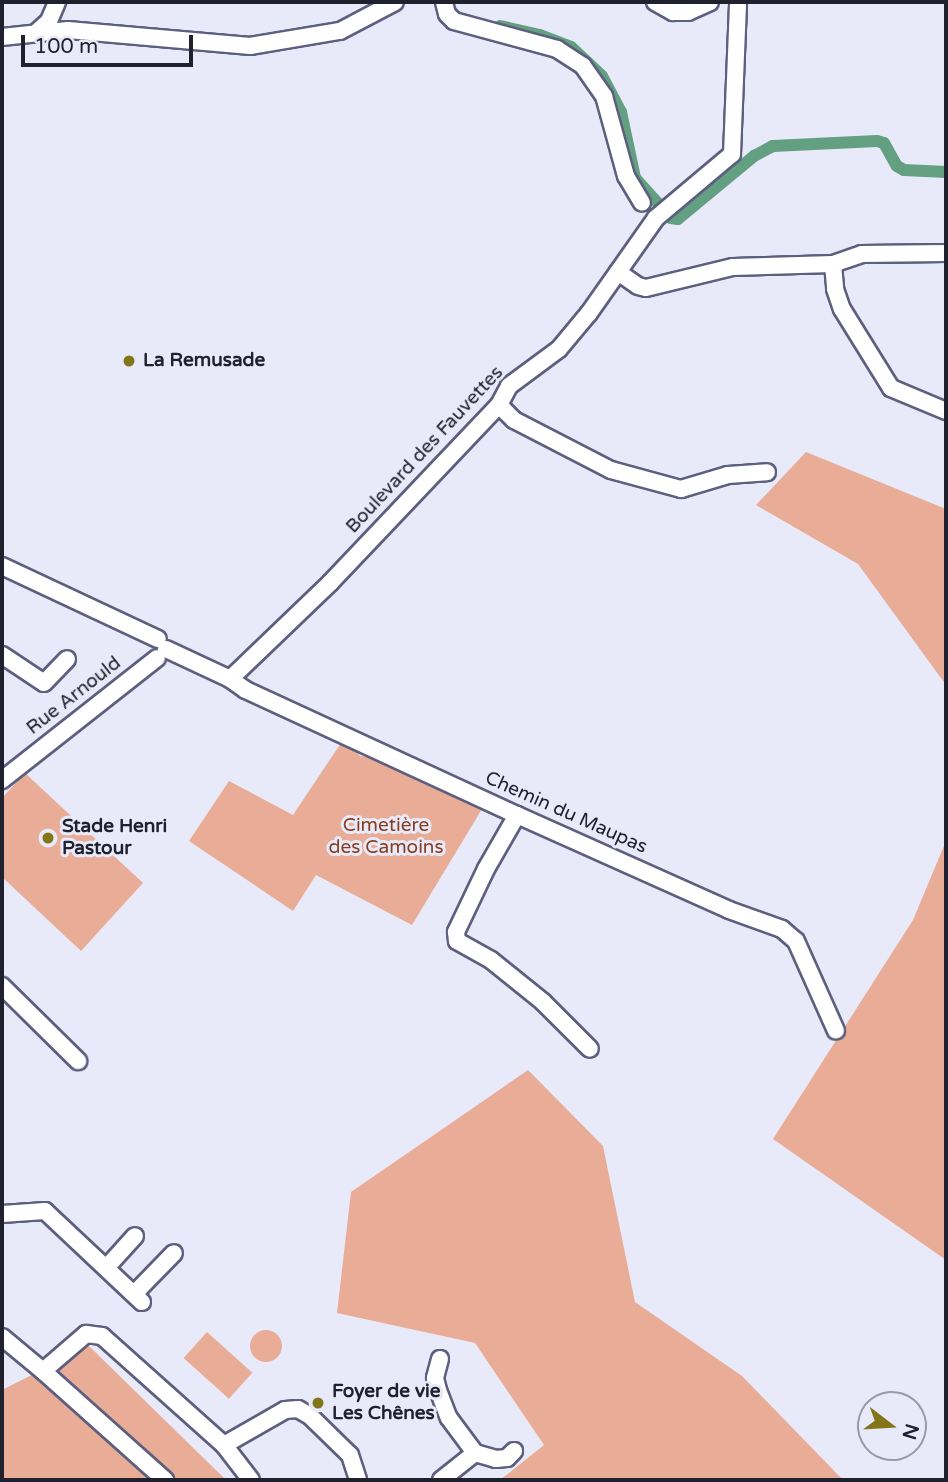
<!DOCTYPE html>
<html>
<head>
<meta charset="utf-8">
<style>
	body { margin:0 }
	#map { position:relative; width:948px; height:1482px; overflow:hidden; background:#e8eaf9; font-family:"Varela Round",sans-serif }
	div>[style] { position:absolute }
	.green>* { inset:0; background:#e9ad97; transform-origin:0 0 }
	.round { border-radius:50% }
	.canal>* { height:12px; margin:-6px; padding:0 6px; transform-origin:6px; border-radius:6px; background:#62a081 }
	.roads { filter:drop-shadow(2px 0 #5d5f7f) drop-shadow(-2px 0 #5d5f7f) drop-shadow(0 2px #5d5f7f) drop-shadow(0 -2px #5d5f7f) }
	.minor>* { height:16px; margin:-8px; padding:0 8px; transform-origin:8px; border-radius:8px; background:#fff }
	.dots>* { width:19px; height:19px; translate:-50% -50%; box-sizing:border-box; border:4px solid #e8eaf9; border-radius:50% }
	span { translate:-50% -50%; white-space:nowrap; text-align:center; line-height:1.15; -webkit-text-stroke:6px #e8eaf9; paint-order:stroke }
	.poi-label { font-size:19px; color:#20212e; font-weight:700 }
	.left { translate:0 -50%; text-align:left }
	.street-label { font-size:19px; color:#20212e }
	.park-label { font-size:19px; color:#873d1f }
	.frame { position:absolute; inset:0; border:4px solid #20212e; pointer-events:none }
	.north { position:absolute; left:857px; top:1391px; width:70px; height:70px; box-sizing:border-box; background:#e8eaf9; border:2px solid #989aa8; border-radius:50%; rotate:107deg; font-size:19px; font-weight:700; line-height:28px; text-align:center; color:#20212e }
	.north::after { content:''; display:block; margin:auto; width:24px; height:32px; background:#827619; clip-path:polygon(50% 0,100% 100%,50% 72%,0 100%) }
	.scale { position:absolute; left:21px; top:35px; width:172px; height:32px; box-sizing:border-box; border:4px solid #20212e; border-top:0; padding-left:9px; font-size:21px; line-height:24px; white-space:nowrap; color:#20212e; -webkit-text-stroke:5px #e8eaf9; paint-order:stroke }
</style>
</head>
<body>
<div id="map">
	<div class="green">
		<i style="clip-path:polygon(806px 452px,946px 509px,946px 685px,858px 564px,756px 505px)"></i>
		<i style="clip-path:polygon(343px 740px,355px 744px,355px 750px,360px 756px,388px 759px,386px 765px,482px 809px,412px 925px,316px 875px,293px 911px,189px 841px,229px 781px,293px 815px)"></i>
		<i style="clip-path:polygon(25px 773px,143px 883px,81px 951px,2px 877px,2px 798px)"></i>
		<i style="clip-path:polygon(946px 841px,946px 1260px,773px 1139px,913px 920px)"></i>
		<i style="clip-path:polygon(528px 1070px,603px 1146px,635px 1302px,742px 1376px,843px 1480px,500px 1480px,544px 1445px,475px 1343px,337px 1313px,351px 1192px)"></i>
		<i class="round" style="left:250px;top:1330px;width:32px;height:32px"></i>
		<i style="left:207px;top:1332px;width:61px;height:35px;rotate:42deg"></i>
		<i style="clip-path:polygon(89px 1346px,226px 1480px,2px 1480px,2px 1390px)"></i>
	</div>
	<div class="canal">
		<i style="left:500px;top:26px;width:41px;rotate:12.7deg"></i>
		<i style="left:540px;top:35px;width:33px;rotate:21deg"></i>
		<i style="left:571px;top:47px;width:42px;rotate:43.1deg"></i>
		<i style="left:602px;top:76px;width:41px;rotate:62.2deg"></i>
		<i style="left:621px;top:112px;width:67px;rotate:78deg"></i>
		<i style="left:635px;top:178px;width:54px;rotate:48deg"></i>
		<i style="left:671px;top:218px;width:7px;rotate:8deg"></i>
		<i style="left:678px;top:219px;width:99px;rotate:-39.7deg"></i>
		<i style="left:754px;top:156px;width:21px;rotate:-28deg"></i>
		<i style="left:773px;top:146px;width:104px;rotate:-2.8deg"></i>
		<i style="left:877px;top:141px;width:7px;rotate:16deg"></i>
		<i style="left:884px;top:143px;width:26px;rotate:61deg"></i>
		<i style="left:897px;top:166px;width:8px;rotate:30deg"></i>
		<i style="left:904px;top:170px;width:42px;rotate:2.7deg"></i>
	</div>
	<div class="roads">
		<div class="minor">
			<i style="left:444px;top:2px;width:12px;rotate:76deg"></i>
			<i style="left:447px;top:14px;width:10px;rotate:45deg"></i>
			<i style="left:454px;top:21px;width:107px;rotate:15.2deg"></i>
			<i style="left:557px;top:49px;width:31px;rotate:33deg"></i>
			<i style="left:583px;top:66px;width:37px;rotate:55deg"></i>
			<i style="left:604px;top:96px;width:83px;rotate:74.6deg"></i>
			<i style="left:626px;top:176px;width:31px;rotate:59deg"></i>
			<i style="left:655px;top:2px;width:21px;rotate:29deg"></i>
			<i style="left:673px;top:12px;width:15px"></i>
			<i style="left:688px;top:12px;width:24px;rotate:-24deg"></i>
			<i style="left:38px;top:31px;width:15px;rotate:-42deg"></i>
			<i style="left:49px;top:21px;width:21px;rotate:-67deg"></i>
			<i style="left:2px;top:37px;width:66px;rotate:-6.1deg"></i>
			<i style="left:68px;top:30px;width:183px;rotate:5deg"></i>
			<i style="left:250px;top:46px;width:91px;rotate:-9.5deg"></i>
			<i style="left:340px;top:31px;width:62px;rotate:-27.8deg"></i>
			<i style="left:833px;top:264px;width:25px;rotate:85deg"></i>
			<i style="left:835px;top:289px;width:21px;rotate:71deg"></i>
			<i style="left:842px;top:309px;width:93px;rotate:58.2deg"></i>
			<i style="left:891px;top:388px;width:60px;rotate:22.7deg"></i>
			<i style="left:618px;top:272px;width:24px;rotate:35deg"></i>
			<i style="left:638px;top:286px;width:8px;rotate:14deg"></i>
			<i style="left:646px;top:288px;width:89px;rotate:-13.6deg"></i>
			<i style="left:733px;top:267px;width:100px;rotate:-1.7deg"></i>
			<i style="left:833px;top:264px;width:31px;rotate:-19deg"></i>
			<i style="left:862px;top:254px;width:84px;rotate:-0.7deg"></i>
			<i style="left:499px;top:405px;width:21px;rotate:45deg"></i>
			<i style="left:514px;top:420px;width:109px;rotate:27.3deg"></i>
			<i style="left:611px;top:470px;width:73px;rotate:15.2deg"></i>
			<i style="left:681px;top:489px;width:49px;rotate:-16.6deg"></i>
			<i style="left:728px;top:475px;width:39px;rotate:-4deg"></i>
			<i style="left:2px;top:566px;width:172px;rotate:25.1deg"></i>
			<i style="left:166px;top:649px;width:71px;rotate:25.1deg"></i>
			<i style="left:230px;top:679px;width:139px;rotate:-43.8deg"></i>
			<i style="left:330px;top:583px;width:245px;rotate:-46.5deg"></i>
			<i style="left:499px;top:405px;width:21px;rotate:-62deg"></i>
			<i style="left:509px;top:386px;width:62px;rotate:-36.5deg"></i>
			<i style="left:559px;top:349px;width:47px;rotate:-50.2deg"></i>
			<i style="left:589px;top:313px;width:116px;rotate:-54.8deg"></i>
			<i style="left:656px;top:218px;width:99px;rotate:-40.1deg"></i>
			<i style="left:732px;top:154px;width:152px;rotate:-87.7deg"></i>
			<i style="left:2px;top:655px;width:50px;rotate:33.7deg"></i>
			<i style="left:44px;top:683px;width:33px;rotate:-46deg"></i>
			<i style="left:230px;top:679px;width:19px;rotate:35deg"></i>
			<i style="left:246px;top:690px;width:298px;rotate:24.8deg"></i>
			<i style="left:517px;top:815px;width:232px;rotate:24.1deg"></i>
			<i style="left:729px;top:910px;width:56px;rotate:19.7deg"></i>
			<i style="left:782px;top:929px;width:18px;rotate:41deg"></i>
			<i style="left:796px;top:941px;width:98px;rotate:66deg"></i>
			<i style="left:2px;top:780px;width:197px;rotate:-38.2deg"></i>
			<i style="left:517px;top:815px;width:62px;rotate:119.9deg"></i>
			<i style="left:486px;top:869px;width:70px;rotate:115.5deg"></i>
			<i style="left:456px;top:932px;width:9px;rotate:84deg"></i>
			<i style="left:457px;top:941px;width:39px;rotate:29deg"></i>
			<i style="left:491px;top:960px;width:67px;rotate:38.9deg"></i>
			<i style="left:543px;top:1002px;width:66px;rotate:45deg"></i>
			<i style="left:2px;top:986px;width:107px;rotate:44.6deg"></i>
			<i style="left:2px;top:1214px;width:43px;rotate:-4deg"></i>
			<i style="left:45px;top:1211px;width:133px;rotate:43.2deg"></i>
			<i style="left:106px;top:1268px;width:43px;rotate:-47.8deg"></i>
			<i style="left:134px;top:1294px;width:57px;rotate:-45.7deg"></i>
			<i style="left:2px;top:1337px;width:53px;rotate:39.7deg"></i>
			<i style="left:43px;top:1371px;width:57px;rotate:-40.7deg"></i>
			<i style="left:86px;top:1334px;width:16px;rotate:7deg"></i>
			<i style="left:102px;top:1336px;width:164px;rotate:41.8deg"></i>
			<i style="left:224px;top:1445px;width:44px;rotate:52.4deg"></i>
			<i style="left:440px;top:1359px;width:20px;rotate:105deg"></i>
			<i style="left:435px;top:1378px;width:12px;rotate:76deg"></i>
			<i style="left:438px;top:1390px;width:30px;rotate:69deg"></i>
			<i style="left:449px;top:1418px;width:44px;rotate:53.4deg"></i>
			<i style="left:43px;top:1371px;width:164px;rotate:41.8deg"></i>
			<i style="left:224px;top:1445px;width:70px;rotate:-29.8deg"></i>
			<i style="left:285px;top:1410px;width:13px;rotate:-4deg"></i>
			<i style="left:298px;top:1409px;width:14px;rotate:30deg"></i>
			<i style="left:310px;top:1416px;width:56px;rotate:44.3deg"></i>
			<i style="left:350px;top:1455px;width:26px;rotate:72deg"></i>
			<i style="left:441px;top:1480px;width:43px;rotate:-38.5deg"></i>
			<i style="left:475px;top:1453px;width:22px;rotate:16deg"></i>
			<i style="left:496px;top:1459px;width:11px;rotate:-5deg"></i>
			<i style="left:507px;top:1458px;width:10px;rotate:-45deg"></i>
		</div>
	</div>
	<div class="dots">
		<i style="left:129px;top:361px;background:#827619"></i>
		<i style="left:48px;top:838px;background:#827619"></i>
		<i style="left:318px;top:1403px;background:#827619"></i>
	</div>
	<div class="poi-label">
		<span class="left" style="left:143px;top:361px">La Remusade</span>
		<span class="left" style="left:62px;top:838px">Stade Henri<br>Pastour</span>
		<span class="left" style="left:332px;top:1403px">Foyer de vie<br>Les Chênes</span>
	</div>
	<div class="street-label">
		<span style="left:425px;top:450px;rotate:-47deg">Boulevard des Fauvettes</span>
		<span style="left:74px;top:696px;rotate:-38deg">Rue Arnould</span>
		<span style="left:566px;top:813px;rotate:24deg">Chemin du Maupas</span>
	</div>
	<div class="park-label">
		<span style="left:386px;top:837px">Cimetière<br>des Camoins</span>
	</div>
	<div class="frame"></div>
	<div class="north">N</div>
	<div class="scale">100 m</div>
</div>
</body>
</html>
